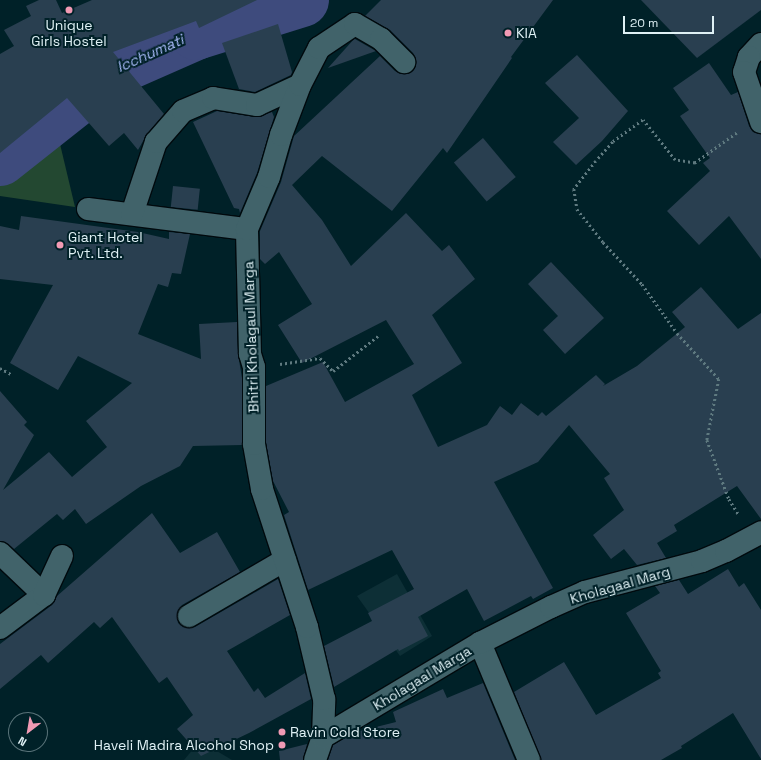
<!DOCTYPE html>
<html>
<head>
<meta charset="utf-8">
<style>
	body { margin:0 }
	#map { position:relative; width:761px; height:760px; overflow:hidden; background:#002128; font-family:"Space Grotesk",sans-serif }
	div>[style] { position:absolute }
	.built>* { inset:0; background:#0d2f36 }
	.green>* { inset:0; background:#234831 }
	.river>* { height:54px; margin:-27px; padding:0 27px; transform-origin:27px; border-radius:27px; background:#3e4b7d }
	.building>* { inset:0; background:#293f50; transform-origin:0 0 }
	.path>* { height:2.5px; margin-top:-1.25px; transform-origin:0; background:repeating-linear-gradient(90deg,#5f7a80 0 2px,transparent 0 5px) }
	.roads { filter:drop-shadow(1px 0 #000a0e) drop-shadow(-1px 0 #000a0e) drop-shadow(0 1px #000a0e) drop-shadow(0 -1px #000a0e) }
	.minor>* { height:22px; margin:-11px; padding:0 11px; transform-origin:11px; border-radius:11px; background:#41636a }
	.dots>* { width:11px; height:11px; translate:-50% -50%; box-sizing:border-box; border:2px solid #002128; border-radius:50% }
	span { translate:-50% -50%; white-space:nowrap; text-align:center; line-height:1.15; -webkit-text-stroke:4px #002128; paint-order:stroke }
	.poi-label { font-size:14px; color:#dff1f5 }
	.left { translate:0 -50%; text-align:left }
	.right { translate:-100% -50%; text-align:right }
	.street-label { font-size:14px; color:#dff1f5 }
	.water-label { font-size:15px; color:#adbfff; font-style:italic }
	.north { position:absolute; left:8px; top:712px; width:40px; height:40px; box-sizing:border-box; background:#002128; border:1px solid #59747a; border-radius:50%; rotate:211deg; font-size:11px; font-weight:700; line-height:16px; text-align:center; color:#dff1f5 }
	.north::after { content:''; display:block; margin:auto; width:14px; height:18px; background:#f19ab4; clip-path:polygon(50% 0,100% 100%,50% 72%,0 100%) }
	.scale { position:absolute; left:623px; top:16px; width:91px; height:18px; box-sizing:border-box; border:2px solid #dff1f5; border-top:0; padding-left:5px; font-size:12px; line-height:14px; white-space:nowrap; color:#dff1f5; -webkit-text-stroke:3px #002128; paint-order:stroke }
</style>
</head>
<body>
<div id="map">
	<div class="built">
		<i style="clip-path:polygon(397px 574px,432px 636px,400px 656px,357px 596px)"></i>
		<i style="clip-path:polygon(200px 741px,232px 760px,184px 760px)"></i>
	</div>
	<div class="green">
		<i style="clip-path:polygon(55px 123px,75px 207px,0 196px,0 172px)"></i>
	</div>
	<div class="river">
		<i style="left:0;top:159px;width:145px;rotate:-38.3deg"></i>
		<i style="left:114px;top:69px;width:90px;rotate:-23.7deg"></i>
		<i style="left:196px;top:33px;width:111px;rotate:-17.3deg"></i>
	</div>
	<div class="building">
		<i style="clip-path:polygon(39px 0,56px 0,62px 13px,92px 0,257px 0,199px 28px,196px 21px,113px 52px,164px 114px,147px 134px,138px 150px,124px 133px,109px 146px,67px 98px,0 153px,0 54px,14px 46px,4px 30px,31px 16px,26px 6px)"></i>
		<i style="clip-path:polygon(381px 0,553px 0,511px 57px,512px 58px,447px 153px,443px 148px,392px 211px,322px 156px,292px 185px,322px 220px,351px 266px,406px 213px,442px 251px,449px 245px,475px 279px,432px 315px,462px 363px,412px 395px,438px 447px,487px 425px,500px 406px,512px 415px,521px 403px,538px 416px,542px 412px,546px 416px,596px 375px,605px 384px,603px 386px,637px 366px,685px 327px,672px 312px,701px 287px,738px 329px,761px 313px,761px 519px,737px 486px,674px 525px,677px 531px,657px 543px,666px 558px,637px 565px,624px 549px,611px 559px,593px 535px,624px 510px,604px 478px,610px 474px,569px 425px,538px 462px,494px 482px,553px 588px,533px 599px,531px 596px,484px 621px,467px 589px,418px 617px,428px 636px,399px 651px,398px 649px,334px 687px,324px 646px,372px 621px,368px 613px,414px 589px,392px 550px,308px 590px,284px 515px,289px 512px,273px 481px,266px 443px,266px 386px,323px 362px,345px 402px,414px 364px,386px 320px,302px 363px,278px 325px,312px 304px,279px 252px,265px 264px,260px 259px,260px 231px,281px 182px,294px 136px,380px 56px,395px 71px,401px 74px,407px 74px,413px 71px,416px 66px,416px 59px,413px 53px,390px 30px,365px 16px)"></i>
		<i style="clip-path:polygon(641px 0,761px 0,761px 10px,697px 58px)"></i>
		<i style="clip-path:polygon(278px 24px,292px 72px,291px 75px,255px 92px,239px 89px,222px 43px)"></i>
		<i style="clip-path:polygon(355px 39px,376px 51px,328px 68px,354px 39px)"></i>
		<i style="clip-path:polygon(577px 55px,628px 111px,602px 141px,576px 165px,553px 142px,579px 118px,545px 83px)"></i>
		<i style="clip-path:polygon(709px 63px,731px 95px,738px 92px,749px 126px,753px 132px,761px 134px,761px 259px,729px 216px,699px 245px,667px 211px,710px 171px,703px 163px,710px 158px,680px 116px,689px 110px,673px 88px)"></i>
		<i style="clip-path:polygon(217px 111px,255px 117px,272px 112px,274px 117px,257px 173px,240px 213px,239px 209px,234px 208px,193px 122px)"></i>
		<i style="left:483px;top:138px;width:51px;height:38px;rotate:50deg"></i>
		<i style="left:173px;top:186px;width:27px;height:21px;rotate:6deg"></i>
		<i style="clip-path:polygon(21px 216px,138px 232px,169px 239px,169px 232px,190px 234px,181px 274px,172px 273px,168px 287px,158px 284px,138px 334px,201px 359px,199px 324px,237px 322px,238px 354px,242px 378px,242px 445px,193px 446px,180px 466px,141px 486px,86px 524px,75px 509px,63px 520px,57px 514px,14px 549px,8px 544px,0 541px,0 391px,27px 422px,24px 425px,34px 435px,3px 490px,49px 452px,72px 477px,107px 447px,86px 421px,132px 383px,78px 356px,58px 390px,10px 363px,53px 285px,0 279px,0 226px,19px 230px)"></i>
		<i style="clip-path:polygon(551px 262px,604px 318px,565px 354px,543px 330px,558px 316px,528px 284px)"></i>
		<i style="clip-path:polygon(152px 513px,180px 553px,217px 532px,240px 572px,182px 605px,178px 610px,177px 616px,178px 623px,183px 627px,189px 628px,195px 627px,278px 579px,290px 615px,227px 651px,254px 692px,258px 688px,265px 698px,305px 673px,311px 699px,249px 733px,201px 756px,177px 729px,193px 715px,167px 677px,159px 683px,112px 617px,100px 628px,94px 622px,48px 663px,41px 655px,0 689px,0 644px,52px 605px,57px 596px)"></i>
		<i style="clip-path:polygon(728px 569px,739px 587px,744px 583px,761px 610px,761px 759px,733px 713px,681px 746px,682px 748px,661px 760px,541px 760px,514px 692px,564px 662px,596px 715px,661px 678px,658px 673px,661px 671px,626px 613px,660px 593px,655px 586px,679px 580px,688px 594px)"></i>
		<i style="clip-path:polygon(483px 683px,515px 760px,328px 760px,333px 745px,356px 732px,396px 722px,393px 712px,443px 689px,447px 698px)"></i>
		<i style="clip-path:polygon(307px 744px,303px 760px,280px 760px,279px 751px)"></i>
	</div>
	<div class="path">
		<i style="left:737px;top:133px;width:52px;rotate:144.5deg"></i>
		<i style="left:695px;top:163px;width:20px;rotate:-171deg"></i>
		<i style="left:675px;top:160px;width:51px;rotate:-128.7deg"></i>
		<i style="left:643px;top:120px;width:37px;rotate:144deg"></i>
		<i style="left:613px;top:142px;width:25px;rotate:132deg"></i>
		<i style="left:596px;top:161px;width:36px;rotate:128deg"></i>
		<i style="left:574px;top:189px;width:20px;rotate:81deg"></i>
		<i style="left:577px;top:209px;width:42px;rotate:51.8deg"></i>
		<i style="left:603px;top:242px;width:57px;rotate:47.1deg"></i>
		<i style="left:642px;top:284px;width:60px;rotate:54.5deg"></i>
		<i style="left:677px;top:333px;width:62px;rotate:47.6deg"></i>
		<i style="left:719px;top:379px;width:62px;rotate:101.1deg"></i>
		<i style="left:707px;top:440px;width:63px;rotate:69.6deg"></i>
		<i style="left:729px;top:499px;width:19px;rotate:58deg"></i>
		<i style="left:280px;top:364px;width:40px;rotate:-8.5deg"></i>
		<i style="left:320px;top:358px;width:18px;rotate:45deg"></i>
		<i style="left:333px;top:371px;width:57px;rotate:-37.9deg"></i>
		<i style="left:0;top:368px;width:13px;rotate:29deg"></i>
	</div>
	<div class="roads">
		<div class="minor">
			<i style="left:761px;top:44px;width:18px;rotate:133deg"></i>
			<i style="left:749px;top:57px;width:16px;rotate:108deg"></i>
			<i style="left:744px;top:72px;width:53px;rotate:71.2deg"></i>
			<i style="left:88px;top:209px;width:160px;rotate:7.2deg"></i>
			<i style="left:132px;top:214px;width:76px;rotate:-71.6deg"></i>
			<i style="left:156px;top:142px;width:41px;rotate:-48.9deg"></i>
			<i style="left:183px;top:111px;width:33px;rotate:-23deg"></i>
			<i style="left:213px;top:98px;width:45px;rotate:9deg"></i>
			<i style="left:257px;top:105px;width:47px;rotate:-24.9deg"></i>
			<i style="left:0;top:553px;width:61px;rotate:43.7deg"></i>
			<i style="left:189px;top:616px;width:111px;rotate:-30.3deg"></i>
			<i style="left:0;top:628px;width:55px;rotate:-36.9deg"></i>
			<i style="left:44px;top:595px;width:43px;rotate:-65.2deg"></i>
			<i style="left:480px;top:643px;width:127px;rotate:67.3deg"></i>
			<i style="left:323px;top:737px;width:38px;rotate:-88deg"></i>
			<i style="left:324px;top:699px;width:74px;rotate:-103.3deg"></i>
			<i style="left:307px;top:627px;width:145px;rotate:-108.1deg"></i>
			<i style="left:262px;top:489px;width:46px;rotate:-100.1deg"></i>
			<i style="left:254px;top:444px;width:77px;rotate:-90deg"></i>
			<i style="left:254px;top:367px;width:14px;rotate:-107deg"></i>
			<i style="left:250px;top:354px;width:125px;rotate:-91.4deg"></i>
			<i style="left:247px;top:229px;width:56px;rotate:-67.1deg"></i>
			<i style="left:269px;top:177px;width:44px;rotate:-74.1deg"></i>
			<i style="left:281px;top:135px;width:53px;rotate:-69.2deg"></i>
			<i style="left:300px;top:85px;width:42px;rotate:-62.8deg"></i>
			<i style="left:319px;top:48px;width:43px;rotate:-33.7deg"></i>
			<i style="left:355px;top:24px;width:30px;rotate:30deg"></i>
			<i style="left:381px;top:39px;width:33px;rotate:45deg"></i>
			<i style="left:315px;top:760px;width:24px;rotate:-71deg"></i>
			<i style="left:323px;top:737px;width:183px;rotate:-30.9deg"></i>
			<i style="left:480px;top:643px;width:80px;rotate:-26.9deg"></i>
			<i style="left:551px;top:607px;width:37px;rotate:-24deg"></i>
			<i style="left:585px;top:592px;width:121px;rotate:-14.8deg"></i>
			<i style="left:702px;top:561px;width:26px;rotate:-23deg"></i>
			<i style="left:726px;top:551px;width:40px;rotate:-28deg"></i>
		</div>
	</div>
	<div class="dots">
		<i style="left:69px;top:10px;background:#f19ab4"></i>
		<i style="left:508px;top:33px;background:#f19ab4"></i>
		<i style="left:60px;top:245px;background:#f19ab4"></i>
		<i style="left:282px;top:732px;background:#f19ab4"></i>
		<i style="left:282px;top:745px;background:#f19ab4"></i>
	</div>
	<div class="poi-label">
		<span style="left:69px;top:33px">Unique<br>Girls Hostel</span>
		<span class="left" style="left:516px;top:33px">KIA</span>
		<span class="left" style="left:68px;top:245px">Giant Hotel<br>Pvt. Ltd.</span>
		<span class="left" style="left:290px;top:732px">Ravin Cold Store</span>
		<span class="right" style="left:274px;top:745px">Haveli Madira Alcohol Shop</span>
	</div>
	<div class="street-label">
		<span style="left:251px;top:337px;rotate:-92deg">Bhitri Kholagaul Marga</span>
		<span style="left:620px;top:585px;rotate:-16deg">Kholagaal Marg</span>
		<span style="left:422px;top:678px;rotate:-31deg">Kholagaal Marga</span>
	</div>
	<div class="water-label">
		<span style="left:150px;top:53px;rotate:-24deg">Icchumati</span>
	</div>
	<div class="north">N</div>
	<div class="scale">20 m</div>
</div>
</body>
</html>
